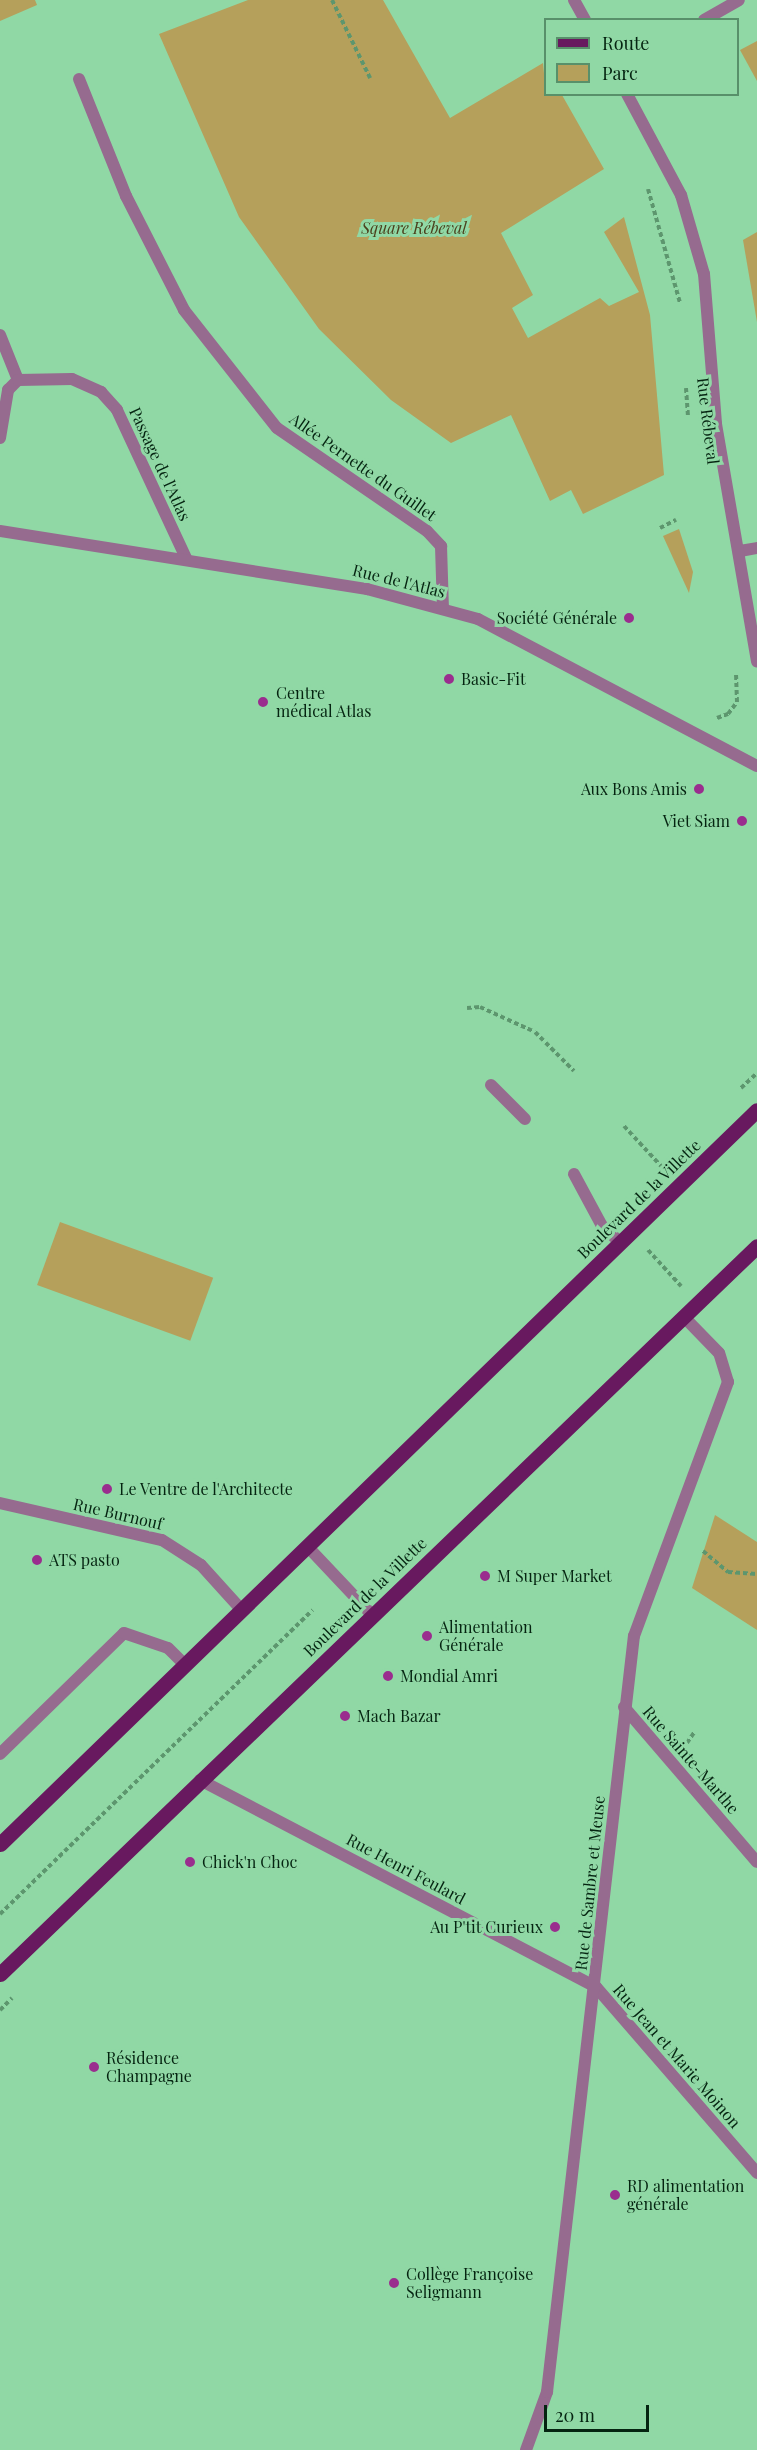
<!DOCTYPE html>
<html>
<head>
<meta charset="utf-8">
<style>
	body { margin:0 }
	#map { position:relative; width:757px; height:2450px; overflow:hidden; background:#90d8a5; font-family:"Playfair Display",serif }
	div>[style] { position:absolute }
	.green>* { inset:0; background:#b5a05b; transform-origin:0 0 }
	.path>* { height:4px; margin-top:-2px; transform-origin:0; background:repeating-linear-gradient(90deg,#5d966e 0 4.5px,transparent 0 7.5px) }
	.service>* { height:12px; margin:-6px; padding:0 6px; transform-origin:6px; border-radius:6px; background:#966b8f }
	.pedestrian>* { height:12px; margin:-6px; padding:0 6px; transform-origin:6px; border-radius:6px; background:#966b8f }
	.minor>* { height:12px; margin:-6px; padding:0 6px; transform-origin:6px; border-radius:6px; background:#966b8f }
	.primary>* { height:15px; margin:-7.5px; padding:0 7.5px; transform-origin:7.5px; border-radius:7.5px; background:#68195f }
	.dots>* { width:16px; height:16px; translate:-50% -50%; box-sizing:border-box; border:3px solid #90d8a5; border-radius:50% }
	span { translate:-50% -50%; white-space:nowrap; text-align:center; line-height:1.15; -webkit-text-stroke:6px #90d8a5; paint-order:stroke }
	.park-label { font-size:16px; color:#4b401d; font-style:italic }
	.street-label { font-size:16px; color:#052411 }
	.poi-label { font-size:16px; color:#052411 }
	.right { translate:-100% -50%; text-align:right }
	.left { translate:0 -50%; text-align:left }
	.legend { position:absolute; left:544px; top:18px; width:195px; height:78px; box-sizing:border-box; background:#90d8a5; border:2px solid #58906a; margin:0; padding:8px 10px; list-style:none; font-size:18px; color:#052411 }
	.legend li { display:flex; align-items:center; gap:12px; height:30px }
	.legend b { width:30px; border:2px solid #58906a }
	.scale { position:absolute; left:544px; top:2405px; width:105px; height:27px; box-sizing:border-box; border:3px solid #052411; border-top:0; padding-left:8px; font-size:18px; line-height:21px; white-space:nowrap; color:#052411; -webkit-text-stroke:4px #90d8a5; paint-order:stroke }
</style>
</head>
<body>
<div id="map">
	<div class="green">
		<i style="clip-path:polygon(0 0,35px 0,37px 5px,0 21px)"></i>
		<i style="clip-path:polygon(248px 0,383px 0,450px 118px,543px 63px,546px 94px,562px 95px,604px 169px,501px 233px,533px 295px,512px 308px,528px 338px,600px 298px,609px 306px,639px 292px,604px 232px,624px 217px,650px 315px,664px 475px,583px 514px,571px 490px,550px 501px,511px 415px,451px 443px,391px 400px,319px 329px,239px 217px,159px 34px)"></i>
		<i style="clip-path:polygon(757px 41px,757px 81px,740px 50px)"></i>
		<i style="clip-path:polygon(757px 232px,757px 322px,743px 240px)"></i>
		<i style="clip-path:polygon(679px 529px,693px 572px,689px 593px,663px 536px)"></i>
		<i style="left:60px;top:1222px;width:163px;height:67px;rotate:20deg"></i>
		<i style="clip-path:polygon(715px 1515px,757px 1542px,757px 1630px,692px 1588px)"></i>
	</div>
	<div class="path">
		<i style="left:332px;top:0;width:87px;rotate:64deg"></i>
		<i style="left:648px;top:189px;width:118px;rotate:74.3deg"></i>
		<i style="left:686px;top:388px;width:28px;rotate:86deg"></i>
		<i style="left:660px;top:528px;width:18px;rotate:-27deg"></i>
		<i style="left:717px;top:718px;width:12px;rotate:-20deg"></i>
		<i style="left:728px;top:714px;width:15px;rotate:-53deg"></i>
		<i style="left:737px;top:702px;width:28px;rotate:-92deg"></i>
		<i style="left:467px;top:1008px;width:13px;rotate:-4deg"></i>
		<i style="left:480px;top:1007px;width:60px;rotate:24.4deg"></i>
		<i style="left:535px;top:1032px;width:55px;rotate:45deg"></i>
		<i style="left:741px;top:1088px;width:22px;rotate:-43deg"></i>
		<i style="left:624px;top:1126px;width:56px;rotate:47.2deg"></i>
		<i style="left:648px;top:1250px;width:49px;rotate:47.5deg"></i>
		<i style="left:703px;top:1551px;width:33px;rotate:40deg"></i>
		<i style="left:728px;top:1572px;width:29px;rotate:4deg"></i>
		<i style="left:687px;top:1743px;width:14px;rotate:-56deg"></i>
		<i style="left:0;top:1914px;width:436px;rotate:-44.2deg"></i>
		<i style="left:0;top:2010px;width:17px;rotate:-45deg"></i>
	</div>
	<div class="service">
		<i style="left:79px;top:79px;width:126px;rotate:68.1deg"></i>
		<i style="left:126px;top:196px;width:128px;rotate:63deg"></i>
		<i style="left:184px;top:310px;width:150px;rotate:51.8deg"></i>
		<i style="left:277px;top:428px;width:182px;rotate:34.5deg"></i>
		<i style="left:427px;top:531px;width:21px;rotate:47deg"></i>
		<i style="left:441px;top:546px;width:63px;rotate:88.2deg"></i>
		<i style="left:0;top:335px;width:48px;rotate:68.2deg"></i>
		<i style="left:491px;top:1085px;width:48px;rotate:45deg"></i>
		<i style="left:574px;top:1174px;width:59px;rotate:61.7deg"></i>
		<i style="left:602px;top:1226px;width:24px;rotate:42deg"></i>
		<i style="left:0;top:1754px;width:173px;rotate:-44.3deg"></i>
		<i style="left:124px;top:1633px;width:46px;rotate:18.8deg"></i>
		<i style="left:168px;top:1648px;width:21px;rotate:45deg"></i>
	</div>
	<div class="pedestrian">
		<i style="left:740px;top:551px;width:17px;rotate:-10deg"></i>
		<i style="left:624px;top:1707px;width:204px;rotate:49.4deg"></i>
		<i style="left:596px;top:1987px;width:246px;rotate:49.1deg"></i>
	</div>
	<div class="minor">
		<i style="left:574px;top:0;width:23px;rotate:61deg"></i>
		<i style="left:704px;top:20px;width:40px;rotate:-29.7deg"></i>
		<i style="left:627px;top:94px;width:115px;rotate:61.9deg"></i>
		<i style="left:681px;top:195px;width:82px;rotate:73.8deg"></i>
		<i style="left:704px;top:274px;width:150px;rotate:85.4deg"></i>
		<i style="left:716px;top:424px;width:241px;rotate:80.2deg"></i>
		<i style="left:0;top:438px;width:49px;rotate:-80.5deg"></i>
		<i style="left:8px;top:390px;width:14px;rotate:-45deg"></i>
		<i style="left:18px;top:380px;width:54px;rotate:-1.1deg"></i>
		<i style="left:72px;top:379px;width:32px;rotate:24deg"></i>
		<i style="left:101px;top:392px;width:24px;rotate:48deg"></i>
		<i style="left:117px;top:410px;width:163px;rotate:65deg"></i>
		<i style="left:0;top:531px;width:372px;rotate:9deg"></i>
		<i style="left:367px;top:589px;width:115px;rotate:15.1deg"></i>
		<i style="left:478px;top:619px;width:315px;rotate:27.8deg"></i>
		<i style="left:0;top:1503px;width:166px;rotate:12.9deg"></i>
		<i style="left:162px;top:1540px;width:46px;rotate:32.7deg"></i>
		<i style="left:201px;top:1565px;width:57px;rotate:47.9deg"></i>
		<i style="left:307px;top:1546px;width:93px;rotate:46.7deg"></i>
		<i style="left:200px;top:1780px;width:447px;rotate:27.6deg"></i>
		<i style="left:526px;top:2450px;width:62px;rotate:-70.1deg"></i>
		<i style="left:547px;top:2392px;width:761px;rotate:-83.44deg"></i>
		<i style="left:634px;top:1636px;width:271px;rotate:-69.7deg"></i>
		<i style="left:728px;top:1382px;width:30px;rotate:-107deg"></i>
		<i style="left:719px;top:1353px;width:50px;rotate:-134.2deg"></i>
	</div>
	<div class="primary">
		<i style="left:0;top:1844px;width:1054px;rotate:-44.12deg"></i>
		<i style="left:0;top:1974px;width:1050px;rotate:-43.88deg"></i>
	</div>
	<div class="dots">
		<i style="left:629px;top:618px;background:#9a2d8e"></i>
		<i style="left:449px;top:679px;background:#9a2d8e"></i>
		<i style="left:263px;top:702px;background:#9a2d8e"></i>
		<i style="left:699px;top:789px;background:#9a2d8e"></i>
		<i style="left:742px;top:821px;background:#9a2d8e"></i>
		<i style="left:107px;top:1489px;background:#9a2d8e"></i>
		<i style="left:37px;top:1560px;background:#9a2d8e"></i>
		<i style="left:485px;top:1576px;background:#9a2d8e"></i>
		<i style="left:427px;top:1636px;background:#9a2d8e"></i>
		<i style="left:388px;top:1676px;background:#9a2d8e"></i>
		<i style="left:345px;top:1716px;background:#9a2d8e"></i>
		<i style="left:190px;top:1862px;background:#9a2d8e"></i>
		<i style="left:555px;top:1927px;background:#9a2d8e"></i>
		<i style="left:94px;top:2067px;background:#9a2d8e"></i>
		<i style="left:615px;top:2195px;background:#9a2d8e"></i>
		<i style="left:394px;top:2283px;background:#9a2d8e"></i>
	</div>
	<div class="park-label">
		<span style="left:414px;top:228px">Square Rébeval</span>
	</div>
	<div class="street-label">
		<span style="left:708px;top:421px;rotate:83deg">Rue Rébeval</span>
		<span style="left:160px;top:464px;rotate:65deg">Passage de l'Atlas</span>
		<span style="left:363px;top:467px;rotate:35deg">Allée Pernette du Guillet</span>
		<span style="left:399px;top:581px;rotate:14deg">Rue de l'Atlas</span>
		<span style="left:639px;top:1199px;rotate:-44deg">Boulevard de la Villette</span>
		<span style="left:118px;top:1514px;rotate:13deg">Rue Burnouf</span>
		<span style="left:365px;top:1597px;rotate:-44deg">Boulevard de la Villette</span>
		<span style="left:691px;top:1760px;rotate:49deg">Rue Sainte-Marthe</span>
		<span style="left:406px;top:1869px;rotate:28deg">Rue Henri Feulard</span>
		<span style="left:590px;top:1883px;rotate:-84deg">Rue de Sambre et Meuse</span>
		<span style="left:677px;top:2056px;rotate:49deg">Rue Jean et Marie Moinon</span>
	</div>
	<div class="poi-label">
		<span class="right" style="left:617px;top:618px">Société Générale</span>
		<span class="left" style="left:461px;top:679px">Basic-Fit</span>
		<span class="left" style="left:276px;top:702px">Centre<br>médical Atlas</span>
		<span class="right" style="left:687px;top:789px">Aux Bons Amis</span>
		<span class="right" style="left:730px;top:821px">Viet Siam</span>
		<span class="left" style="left:119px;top:1489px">Le Ventre de l'Architecte</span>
		<span class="left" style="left:49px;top:1560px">ATS pasto</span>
		<span class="left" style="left:497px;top:1576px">M Super Market</span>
		<span class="left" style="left:439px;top:1636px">Alimentation<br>Générale</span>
		<span class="left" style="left:400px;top:1676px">Mondial Amri</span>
		<span class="left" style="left:357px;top:1716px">Mach Bazar</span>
		<span class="left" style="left:202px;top:1862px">Chick'n Choc</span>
		<span class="right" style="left:543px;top:1927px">Au P'tit Curieux</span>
		<span class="left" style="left:106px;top:2067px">Résidence<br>Champagne</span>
		<span class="left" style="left:627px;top:2195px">RD alimentation<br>générale</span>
		<span class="left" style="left:406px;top:2283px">Collège Françoise<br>Seligmann</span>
	</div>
	<ul class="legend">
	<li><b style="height:8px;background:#68195f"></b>Route</li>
	<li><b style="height:16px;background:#b5a05b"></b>Parc</li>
	</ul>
	<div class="scale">20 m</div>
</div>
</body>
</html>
